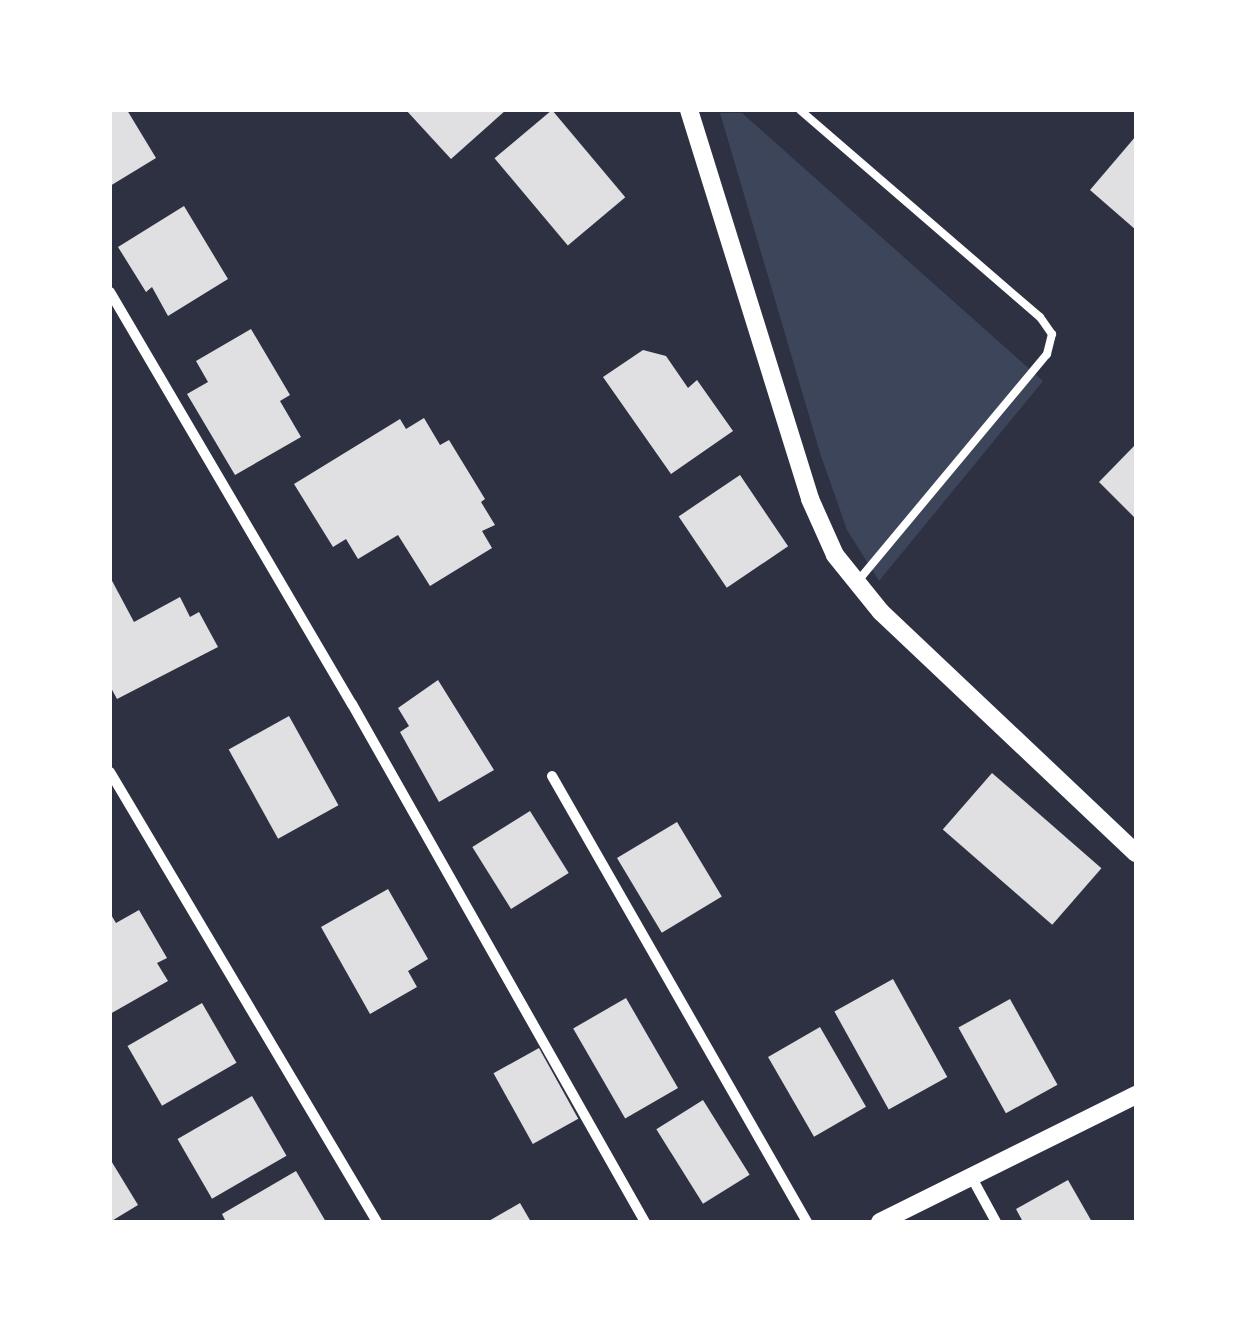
<!DOCTYPE html>
<html>
<head>
<meta charset="utf-8">
<style>
	body { margin:0 }
	#map { position:relative; width:1246px; height:1332px; overflow:hidden; background:#2d3142; font-family:Lato,sans-serif }
	div>[style] { position:absolute }
	.green>* { inset:0; background:#3c4559 }
	.building>* { inset:0; background:#e0e0e3; transform-origin:0 0 }
	.service>* { height:8px; margin:-4px; padding:0 4px; transform-origin:4px; border-radius:4px; background:#fff }
	.minor>* { height:10px; margin:-5px; padding:0 5px; transform-origin:5px; border-radius:5px; background:#fff }
	.tertiary>* { height:18px; margin:-9px; padding:0 9px; transform-origin:9px; border-radius:9px; background:#fff }
	span { translate:-50% -50%; white-space:nowrap; text-align:center; line-height:1.15; -webkit-text-stroke:10px #fff; paint-order:stroke }
	.frame { position:absolute; inset:0; border:112px solid #fff; pointer-events:none }
</style>
</head>
<body>
<div id="map">
	<div class="green">
		<i style="clip-path:polygon(720px 113px,742px 113px,1043px 381px,879px 581px,847px 530px,820px 453px)"></i>
	</div>
	<div class="building">
		<i style="clip-path:polygon(110px 110px,127px 110px,156px 158px,110px 186px)"></i>
		<i style="clip-path:polygon(406px 110px,506px 110px,451px 159px)"></i>
		<i style="left:552px;top:110px;width:114px;height:75px;rotate:50deg"></i>
		<i style="clip-path:polygon(1136px 136px,1136px 230px,1090px 190px)"></i>
		<i style="clip-path:polygon(184px 206px,228px 279px,168px 316px,152px 287px,146px 292px,118px 247px)"></i>
		<i style="clip-path:polygon(251px 329px,290px 395px,280px 401px,301px 437px,235px 475px,187px 394px,208px 382px,196px 361px)"></i>
		<i style="clip-path:polygon(643px 350px,666px 356px,688px 388px,697px 380px,733px 431px,671px 474px,603px 377px)"></i>
		<i style="clip-path:polygon(424px 418px,440px 445px,449px 440px,485px 499px,481px 502px,495px 525px,482px 531px,492px 548px,430px 586px,398px 535px,358px 559px,346px 539px,333px 547px,294px 484px,400px 419px,406px 429px)"></i>
		<i style="clip-path:polygon(1136px 444px,1136px 519px,1099px 482px)"></i>
		<i style="left:740px;top:475px;width:86px;height:74px;rotate:56deg"></i>
		<i style="clip-path:polygon(110px 577px,134px 622px,180px 597px,190px 617px,199px 612px,218px 647px,117px 699px,110px 686px)"></i>
		<i style="clip-path:polygon(438px 680px,494px 770px,439px 802px,400px 732px,409px 726px,398px 708px)"></i>
		<i style="left:289px;top:716px;width:102px;height:69px;rotate:61deg"></i>
		<i style="left:992px;top:773px;width:145px;height:75px;rotate:41deg"></i>
		<i style="left:530px;top:811px;width:73px;height:68px;rotate:58deg"></i>
		<i style="left:677px;top:822px;width:87px;height:70px;rotate:59deg"></i>
		<i style="clip-path:polygon(388px 889px,428px 959px,408px 971px,417px 987px,370px 1014px,321px 927px)"></i>
		<i style="clip-path:polygon(139px 910px,167px 958px,157px 963px,168px 981px,110px 1014px,110px 913px,116px 923px)"></i>
		<i style="left:893px;top:979px;width:112px;height:67px;rotate:61deg"></i>
		<i style="left:626px;top:998px;width:104px;height:61px;rotate:60deg"></i>
		<i style="left:1010px;top:999px;width:98px;height:59px;rotate:61deg"></i>
		<i style="left:202px;top:1003px;width:69px;height:86px;rotate:60deg"></i>
		<i style="left:820px;top:1027px;width:92px;height:60px;rotate:60deg"></i>
		<i style="left:539px;top:1048px;width:81px;height:52px;rotate:61deg"></i>
		<i style="left:252px;top:1096px;width:69px;height:86px;rotate:60deg"></i>
		<i style="left:703px;top:1100px;width:88px;height:55px;rotate:58deg"></i>
		<i style="clip-path:polygon(110px 1159px,138px 1205px,110px 1222px)"></i>
		<i style="clip-path:polygon(296px 1171px,326px 1222px,226px 1222px,222px 1214px)"></i>
		<i style="clip-path:polygon(1068px 1180px,1092px 1222px,1023px 1222px,1016px 1209px)"></i>
		<i style="clip-path:polygon(520px 1203px,531px 1222px,487px 1222px)"></i>
	</div>
	<div class="service">
		<i style="left:800px;top:110px;width:317px;rotate:40.8deg"></i>
		<i style="left:1040px;top:317px;width:21px;rotate:55deg"></i>
		<i style="left:1052px;top:334px;width:21px;rotate:104deg"></i>
		<i style="left:1047px;top:354px;width:294px;rotate:129.8deg"></i>
	</div>
	<div class="minor">
		<i style="left:110px;top:292px;width:478px;rotate:59.6deg"></i>
		<i style="left:352px;top:704px;width:595px;rotate:60.51deg"></i>
		<i style="left:110px;top:772px;width:523px;rotate:59.32deg"></i>
		<i style="left:552px;top:776px;width:514px;rotate:60.24deg"></i>
		<i style="left:972px;top:1178px;width:50px;rotate:61.4deg"></i>
	</div>
	<div class="tertiary">
		<i style="left:689px;top:110px;width:407px;rotate:72.7deg"></i>
		<i style="left:810px;top:499px;width:61px;rotate:65.9deg"></i>
		<i style="left:835px;top:555px;width:73px;rotate:51.1deg"></i>
		<i style="left:881px;top:612px;width:351px;rotate:43.4deg"></i>
		<i style="left:880px;top:1222px;width:286px;rotate:-26.4deg"></i>
	</div>
	<div class="frame"></div>
</div>
</body>
</html>
